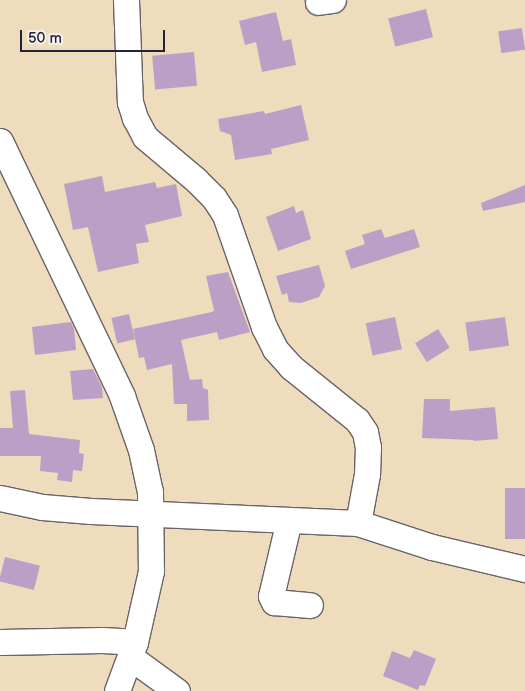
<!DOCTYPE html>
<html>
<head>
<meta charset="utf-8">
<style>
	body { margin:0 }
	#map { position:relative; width:525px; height:691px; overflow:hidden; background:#efdcbc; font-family:"Balsamiq Sans",sans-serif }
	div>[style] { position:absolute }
	.building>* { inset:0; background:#bb9fc6; transform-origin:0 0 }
	.roads { filter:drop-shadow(1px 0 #6a6368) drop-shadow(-1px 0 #6a6368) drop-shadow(0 1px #6a6368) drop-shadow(0 -1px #6a6368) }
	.minor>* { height:25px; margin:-12.5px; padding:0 12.5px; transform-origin:12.5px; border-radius:12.5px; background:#fff }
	span { translate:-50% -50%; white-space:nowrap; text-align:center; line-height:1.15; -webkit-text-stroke:5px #f7f3e8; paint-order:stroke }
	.scale { position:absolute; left:20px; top:30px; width:145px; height:22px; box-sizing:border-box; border:2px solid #22223b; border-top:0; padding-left:6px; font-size:15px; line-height:18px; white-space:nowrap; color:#22223b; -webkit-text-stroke:4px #f7f3e8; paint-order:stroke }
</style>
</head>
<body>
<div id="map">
	<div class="building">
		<i style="left:426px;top:9px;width:29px;height:39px;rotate:76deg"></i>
		<i style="clip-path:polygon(276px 12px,283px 41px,291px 39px,296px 65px,262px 72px,256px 42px,245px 45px,239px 21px)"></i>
		<i style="left:522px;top:28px;width:22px;height:24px;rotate:82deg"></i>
		<i style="left:194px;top:52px;width:34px;height:42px;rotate:85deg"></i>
		<i style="clip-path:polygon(301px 105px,309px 140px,271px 149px,272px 154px,235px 160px,231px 135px,220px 131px,218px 119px,264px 111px,265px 114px)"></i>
		<i style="clip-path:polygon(102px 176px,105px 192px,155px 182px,157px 188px,176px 184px,182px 216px,145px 225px,149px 242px,136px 244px,139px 263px,98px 272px,88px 227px,73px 230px,64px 184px)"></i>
		<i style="clip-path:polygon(525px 185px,525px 202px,483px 211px,481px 203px)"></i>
		<i style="clip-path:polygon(294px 206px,296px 213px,303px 210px,311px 239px,278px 251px,266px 217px)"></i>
		<i style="clip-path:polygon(381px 229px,385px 238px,414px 229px,420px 247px,351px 269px,345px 251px,365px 244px,362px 235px)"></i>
		<i style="clip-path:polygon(319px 265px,325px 286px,319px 297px,301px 303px,289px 302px,287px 293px,282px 295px,276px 276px)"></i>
		<i style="clip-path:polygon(228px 272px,250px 332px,219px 340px,217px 332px,181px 340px,190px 380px,202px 379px,203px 388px,208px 390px,209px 420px,187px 421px,187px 404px,174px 404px,172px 364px,147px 370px,144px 357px,139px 358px,133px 329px,212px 312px,214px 310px,206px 276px)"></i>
		<i style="left:129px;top:314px;width:26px;height:18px;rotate:77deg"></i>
		<i style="left:395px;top:317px;width:33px;height:30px;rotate:78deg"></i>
		<i style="left:505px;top:317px;width:29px;height:40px;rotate:82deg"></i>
		<i style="clip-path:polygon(71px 322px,74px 329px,76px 350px,35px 355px,32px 327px)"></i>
		<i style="left:438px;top:329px;width:22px;height:27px;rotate:58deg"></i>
		<i style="clip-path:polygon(93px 369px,102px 387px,103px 398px,73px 400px,70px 371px)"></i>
		<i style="clip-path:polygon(25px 390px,29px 434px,80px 440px,79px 453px,84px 454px,82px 471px,73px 470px,72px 482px,57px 480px,58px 473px,40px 471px,41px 456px,0 456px,0 428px,13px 428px,10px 391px)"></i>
		<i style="clip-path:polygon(424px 399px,450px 399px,450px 411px,495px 407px,498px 439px,474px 441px,473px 440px,422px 438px)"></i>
		<i style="left:525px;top:488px;width:51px;height:20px;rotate:90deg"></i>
		<i style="left:5px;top:557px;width:36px;height:25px;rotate:14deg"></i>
		<i style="clip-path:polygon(414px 650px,436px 659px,425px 686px,420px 685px,418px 690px,383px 676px,392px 651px,410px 658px)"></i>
	</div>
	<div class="roads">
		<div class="minor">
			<i style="left:126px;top:0;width:102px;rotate:87.8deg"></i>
			<i style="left:130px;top:102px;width:17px;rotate:73deg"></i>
			<i style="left:135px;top:118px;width:21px;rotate:62deg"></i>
			<i style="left:145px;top:137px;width:67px;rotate:40.1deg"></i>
			<i style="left:196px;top:180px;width:25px;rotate:45deg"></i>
			<i style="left:214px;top:198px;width:20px;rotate:57deg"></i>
			<i style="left:225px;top:215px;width:119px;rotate:70.8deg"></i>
			<i style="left:264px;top:327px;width:25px;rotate:63deg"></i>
			<i style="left:275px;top:349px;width:24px;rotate:48deg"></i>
			<i style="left:291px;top:367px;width:85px;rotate:38.8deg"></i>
			<i style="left:357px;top:420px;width:14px;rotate:56deg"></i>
			<i style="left:365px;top:432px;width:15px;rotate:79deg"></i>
			<i style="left:368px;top:447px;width:27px;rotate:92deg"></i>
			<i style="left:367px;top:474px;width:50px;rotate:100.4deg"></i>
			<i style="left:318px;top:2px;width:15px;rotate:-8deg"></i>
			<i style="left:0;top:141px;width:283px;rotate:64.4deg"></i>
			<i style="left:122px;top:396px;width:57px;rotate:70.6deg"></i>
			<i style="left:141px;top:450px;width:43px;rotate:77.9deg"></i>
			<i style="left:150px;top:492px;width:79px;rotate:89.3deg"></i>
			<i style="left:151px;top:571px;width:73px;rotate:102.7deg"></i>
			<i style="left:135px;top:642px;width:52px;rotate:110.2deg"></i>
			<i style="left:0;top:498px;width:43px;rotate:12.1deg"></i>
			<i style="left:42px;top:507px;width:49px;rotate:4.7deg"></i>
			<i style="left:91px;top:511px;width:267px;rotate:2.6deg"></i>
			<i style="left:358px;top:523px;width:78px;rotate:18deg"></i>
			<i style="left:432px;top:547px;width:96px;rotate:13.3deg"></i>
			<i style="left:289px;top:520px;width:78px;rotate:103.3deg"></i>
			<i style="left:271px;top:596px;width:7px;rotate:63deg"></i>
			<i style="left:274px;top:602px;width:36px;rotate:5deg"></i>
			<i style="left:0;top:642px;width:102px;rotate:-1.1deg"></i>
			<i style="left:102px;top:640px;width:33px;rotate:3deg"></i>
			<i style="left:130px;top:657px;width:58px;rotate:35.9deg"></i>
		</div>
	</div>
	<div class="scale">50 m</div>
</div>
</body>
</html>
